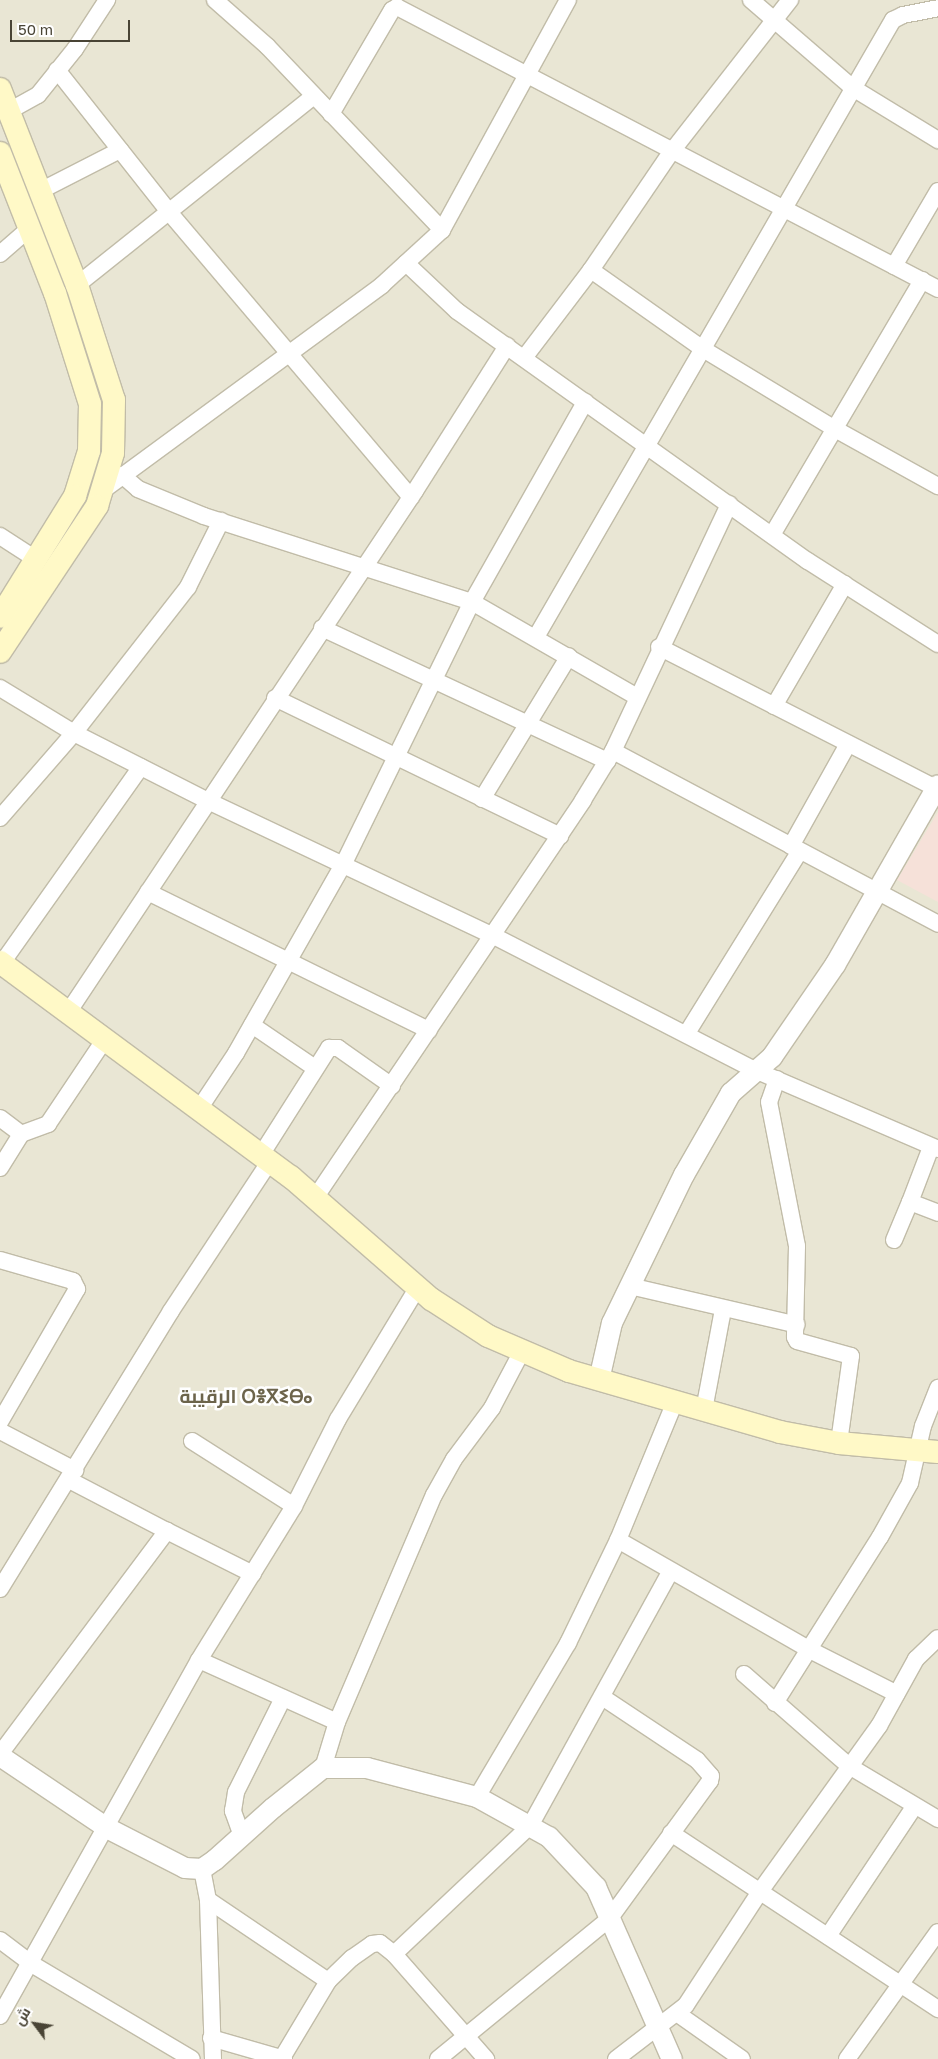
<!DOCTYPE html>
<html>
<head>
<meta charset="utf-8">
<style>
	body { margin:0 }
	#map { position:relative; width:938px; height:2059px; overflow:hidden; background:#f5f3e7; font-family:"Golos Text",Cairo,"Noto Sans Tifinagh",sans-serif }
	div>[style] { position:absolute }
	.residential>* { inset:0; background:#e9e6d4; transform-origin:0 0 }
	.medical>* { inset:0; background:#f6e1d9 }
	.roads { filter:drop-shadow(1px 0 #c1bca8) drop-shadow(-1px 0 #c1bca8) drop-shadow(0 1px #c1bca8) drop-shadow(0 -1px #c1bca8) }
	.minor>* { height:16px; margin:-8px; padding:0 8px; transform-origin:8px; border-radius:8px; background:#fff }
	.tertiary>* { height:20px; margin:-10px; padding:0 10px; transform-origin:10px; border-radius:10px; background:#fff }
	.secondary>* { height:22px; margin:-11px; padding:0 11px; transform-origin:11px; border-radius:11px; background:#fff9c7 }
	span { translate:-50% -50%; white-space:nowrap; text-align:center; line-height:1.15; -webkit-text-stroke:5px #fff; paint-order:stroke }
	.district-label { font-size:19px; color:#6c644b; font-weight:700 }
	.north { position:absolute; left:10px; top:1999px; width:50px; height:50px; -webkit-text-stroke:4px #fff; paint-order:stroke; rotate:301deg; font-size:14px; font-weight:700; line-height:20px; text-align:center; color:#494435 }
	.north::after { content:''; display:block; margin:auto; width:18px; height:22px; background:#494435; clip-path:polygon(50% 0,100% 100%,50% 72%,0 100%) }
	.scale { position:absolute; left:10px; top:20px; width:120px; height:22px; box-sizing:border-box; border:2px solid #494435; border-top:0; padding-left:6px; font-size:15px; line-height:18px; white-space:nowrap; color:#494435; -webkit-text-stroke:4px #fff; paint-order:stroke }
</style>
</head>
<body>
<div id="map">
	<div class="residential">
		<i style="left:0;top:0;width:938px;height:2059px"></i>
	</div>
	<div class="medical">
		<i style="clip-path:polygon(938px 812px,938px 902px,897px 880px)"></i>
	</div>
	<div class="roads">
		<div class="minor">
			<i style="left:215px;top:0;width:69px;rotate:41.5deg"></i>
			<i style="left:267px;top:46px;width:254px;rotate:46.4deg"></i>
			<i style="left:751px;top:0;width:135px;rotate:40.8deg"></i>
			<i style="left:853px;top:88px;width:100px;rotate:31.5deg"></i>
			<i style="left:57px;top:70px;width:181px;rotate:51.7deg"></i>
			<i style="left:169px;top:212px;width:374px;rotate:49.7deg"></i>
			<i style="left:9px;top:111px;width:33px;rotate:-29deg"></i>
			<i style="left:38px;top:95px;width:59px;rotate:-51.2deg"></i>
			<i style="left:75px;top:49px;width:59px;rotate:-56.9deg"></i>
			<i style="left:331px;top:114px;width:121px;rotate:-59.6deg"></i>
			<i style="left:392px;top:10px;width:6px;rotate:-31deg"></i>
			<i style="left:397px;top:7px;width:610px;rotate:27.53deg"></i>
			<i style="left:40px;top:191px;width:90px;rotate:-27.1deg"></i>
			<i style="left:0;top:254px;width:38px;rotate:-41deg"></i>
			<i style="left:406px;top:263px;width:70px;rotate:43.3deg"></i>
			<i style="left:457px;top:311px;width:431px;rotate:35.5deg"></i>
			<i style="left:808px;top:561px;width:154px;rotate:32.6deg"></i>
			<i style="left:894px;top:266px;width:87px;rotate:-59.6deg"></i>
			<i style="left:591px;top:270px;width:137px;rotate:35.2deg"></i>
			<i style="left:703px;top:349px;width:154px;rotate:31.2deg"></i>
			<i style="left:835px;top:429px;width:118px;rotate:29deg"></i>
			<i style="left:77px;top:285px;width:303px;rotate:-38.6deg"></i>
			<i style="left:524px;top:358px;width:111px;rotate:-52.7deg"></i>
			<i style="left:591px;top:270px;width:144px;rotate:-55.8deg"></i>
			<i style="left:672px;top:151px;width:192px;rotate:-52deg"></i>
			<i style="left:122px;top:475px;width:21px;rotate:41deg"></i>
			<i style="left:138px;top:489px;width:71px;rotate:22.2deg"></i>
			<i style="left:204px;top:516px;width:281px;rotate:17.8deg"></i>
			<i style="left:472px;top:602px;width:190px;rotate:29.9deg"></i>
			<i style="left:102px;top:491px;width:348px;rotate:-36.3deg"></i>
			<i style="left:382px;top:285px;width:81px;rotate:-42.5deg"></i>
			<i style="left:442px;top:230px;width:262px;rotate:-61.3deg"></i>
			<i style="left:772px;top:535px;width:296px;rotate:-59.5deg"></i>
			<i style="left:0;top:536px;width:44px;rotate:33deg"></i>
			<i style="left:322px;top:628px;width:315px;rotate:25deg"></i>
			<i style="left:536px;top:637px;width:713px;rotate:-59.95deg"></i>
			<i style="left:893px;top:20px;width:11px;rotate:-27deg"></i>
			<i style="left:903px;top:15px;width:36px;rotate:-11deg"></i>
			<i style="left:659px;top:647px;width:313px;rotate:27deg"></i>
			<i style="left:0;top:688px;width:87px;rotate:31.3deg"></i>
			<i style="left:74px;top:733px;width:150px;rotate:26.9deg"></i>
			<i style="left:208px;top:801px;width:314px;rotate:25.3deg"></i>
			<i style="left:492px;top:935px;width:298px;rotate:27.2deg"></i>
			<i style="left:757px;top:1071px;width:197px;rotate:23.3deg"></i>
			<i style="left:275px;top:698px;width:317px;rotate:25.8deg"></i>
			<i style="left:774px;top:706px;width:141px;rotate:-59.8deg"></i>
			<i style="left:613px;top:751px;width:368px;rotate:28deg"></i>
			<i style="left:482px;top:799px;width:167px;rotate:-58.7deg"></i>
			<i style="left:0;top:818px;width:113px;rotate:-49deg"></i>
			<i style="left:74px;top:733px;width:185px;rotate:-52deg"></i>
			<i style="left:188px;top:587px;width:74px;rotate:-63.4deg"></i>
			<i style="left:791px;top:846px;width:117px;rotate:-60.8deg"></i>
			<i style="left:148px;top:892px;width:313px;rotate:26.2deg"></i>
			<i style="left:2px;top:963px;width:240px;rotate:-54.7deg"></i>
			<i style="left:69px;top:1011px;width:625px;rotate:-56.36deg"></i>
			<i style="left:415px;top:491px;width:172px;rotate:-57.6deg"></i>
			<i style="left:252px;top:1025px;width:76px;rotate:34.3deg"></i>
			<i style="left:687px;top:1033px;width:214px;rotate:-58.2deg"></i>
			<i style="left:777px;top:1079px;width:24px;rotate:109deg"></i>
			<i style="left:769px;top:1102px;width:147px;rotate:79deg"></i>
			<i style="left:797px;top:1246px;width:91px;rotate:91.3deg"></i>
			<i style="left:795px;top:1337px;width:4px;rotate:63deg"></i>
			<i style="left:797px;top:1341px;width:56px;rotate:15.5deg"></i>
			<i style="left:851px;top:1356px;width:88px;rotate:97.9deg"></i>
			<i style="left:199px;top:1109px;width:67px;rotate:-56.5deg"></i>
			<i style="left:236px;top:1053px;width:216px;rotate:-60.4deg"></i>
			<i style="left:343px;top:865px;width:293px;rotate:-63.9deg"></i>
			<i style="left:472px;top:602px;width:230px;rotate:-60.5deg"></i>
			<i style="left:0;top:1118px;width:26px;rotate:37deg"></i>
			<i style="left:931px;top:1147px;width:59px;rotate:110.9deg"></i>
			<i style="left:910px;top:1202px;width:30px;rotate:21deg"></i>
			<i style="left:261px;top:1155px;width:127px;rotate:-57.6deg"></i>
			<i style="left:329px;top:1048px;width:9px"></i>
			<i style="left:338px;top:1048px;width:66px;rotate:35.1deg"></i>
			<i style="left:0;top:1168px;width:40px;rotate:-58deg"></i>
			<i style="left:21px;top:1134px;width:29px;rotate:-20deg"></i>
			<i style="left:48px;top:1124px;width:102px;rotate:-56.2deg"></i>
			<i style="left:315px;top:1198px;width:480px;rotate:-56deg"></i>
			<i style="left:583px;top:800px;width:57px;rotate:-58.5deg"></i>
			<i style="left:613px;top:751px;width:273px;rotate:-64.8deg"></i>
			<i style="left:894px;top:1240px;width:41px;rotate:-67.2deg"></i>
			<i style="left:0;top:1260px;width:76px;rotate:16deg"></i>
			<i style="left:73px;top:1281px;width:9px;rotate:63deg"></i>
			<i style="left:77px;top:1289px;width:154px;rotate:120.1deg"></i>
			<i style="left:630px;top:1286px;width:171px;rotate:13.1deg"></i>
			<i style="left:704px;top:1410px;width:103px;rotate:-79.3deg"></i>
			<i style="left:0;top:1431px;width:85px;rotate:27.5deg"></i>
			<i style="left:192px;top:1441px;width:121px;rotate:32.5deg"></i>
			<i style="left:167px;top:1531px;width:96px;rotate:26.6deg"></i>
			<i style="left:618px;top:1540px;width:221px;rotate:29.8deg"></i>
			<i style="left:810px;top:1650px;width:97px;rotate:26.8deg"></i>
			<i style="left:0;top:1589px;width:326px;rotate:-58.4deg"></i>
			<i style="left:171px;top:1311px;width:180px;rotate:-56.6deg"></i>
			<i style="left:199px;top:1660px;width:151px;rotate:24.2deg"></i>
			<i style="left:744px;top:1674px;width:140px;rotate:41.2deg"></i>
			<i style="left:849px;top:1766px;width:104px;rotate:30.8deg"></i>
			<i style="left:775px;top:1703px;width:196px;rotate:-57.7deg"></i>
			<i style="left:880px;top:1537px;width:62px;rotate:-60.9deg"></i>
			<i style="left:910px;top:1483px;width:58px;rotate:-77.2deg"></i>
			<i style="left:923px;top:1426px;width:41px;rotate:-68.5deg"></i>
			<i style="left:0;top:1754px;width:279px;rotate:-53.2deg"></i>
			<i style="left:167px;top:1531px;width:110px;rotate:-152.5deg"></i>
			<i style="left:323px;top:1768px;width:48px;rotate:-73.1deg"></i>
			<i style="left:337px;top:1722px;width:247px;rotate:-66.9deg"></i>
			<i style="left:434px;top:1495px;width:41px;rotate:-60.9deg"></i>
			<i style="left:454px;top:1459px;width:64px;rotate:-53.3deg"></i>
			<i style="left:492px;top:1408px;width:64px;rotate:-62.2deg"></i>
			<i style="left:477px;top:1797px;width:179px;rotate:-59.4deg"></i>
			<i style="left:568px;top:1643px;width:114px;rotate:-64.1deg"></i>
			<i style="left:618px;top:1540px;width:149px;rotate:-67.6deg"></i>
			<i style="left:671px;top:1833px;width:320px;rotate:33.4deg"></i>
			<i style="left:242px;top:1836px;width:27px;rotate:-110deg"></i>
			<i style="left:233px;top:1811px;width:19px;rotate:-81deg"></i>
			<i style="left:236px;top:1792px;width:105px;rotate:-63.4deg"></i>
			<i style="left:202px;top:1869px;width:32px;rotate:79deg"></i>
			<i style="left:208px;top:1900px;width:159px;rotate:88.2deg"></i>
			<i style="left:208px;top:1900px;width:145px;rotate:34deg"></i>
			<i style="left:828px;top:1936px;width:155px;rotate:-56.3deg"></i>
			<i style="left:0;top:1940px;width:38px;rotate:37deg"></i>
			<i style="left:30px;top:1963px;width:188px;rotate:30.7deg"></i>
			<i style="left:394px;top:1954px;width:187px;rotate:-43.3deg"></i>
			<i style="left:530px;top:1826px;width:291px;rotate:-61.1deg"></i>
			<i style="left:678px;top:2014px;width:78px;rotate:35.1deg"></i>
			<i style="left:0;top:2016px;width:408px;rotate:-60.8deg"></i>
			<i style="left:199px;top:1660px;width:181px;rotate:-58.3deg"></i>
			<i style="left:294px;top:1506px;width:97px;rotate:-63.2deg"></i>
			<i style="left:338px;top:1419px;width:154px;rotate:-58.8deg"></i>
			<i style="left:211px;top:2038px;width:76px;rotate:16deg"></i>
			<i style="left:282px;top:2058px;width:90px;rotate:-59.1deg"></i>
			<i style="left:328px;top:1981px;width:33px;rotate:-44deg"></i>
			<i style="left:352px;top:1958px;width:24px;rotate:-35deg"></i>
			<i style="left:372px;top:1944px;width:8px;rotate:-7deg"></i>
			<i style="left:380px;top:1943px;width:18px;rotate:38deg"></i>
			<i style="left:394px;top:1954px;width:140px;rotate:48.8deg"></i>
			<i style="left:438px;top:2059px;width:222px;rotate:-39.3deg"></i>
			<i style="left:610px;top:1918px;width:170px;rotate:-53.9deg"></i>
			<i style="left:710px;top:1781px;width:5px;rotate:-79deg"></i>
			<i style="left:711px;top:1776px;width:21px;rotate:-131deg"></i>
			<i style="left:697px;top:1760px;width:114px;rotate:-146.4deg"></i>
			<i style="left:616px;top:2059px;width:88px;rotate:-37.6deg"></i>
			<i style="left:686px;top:2005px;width:137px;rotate:-56.9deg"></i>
			<i style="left:761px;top:1890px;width:202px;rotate:-54.3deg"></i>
			<i style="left:879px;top:1726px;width:77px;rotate:-61.1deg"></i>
			<i style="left:916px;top:1659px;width:30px;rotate:-44deg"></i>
			<i style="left:847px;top:2059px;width:156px;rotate:-54.4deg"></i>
		</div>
		<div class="tertiary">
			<i style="left:599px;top:1380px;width:58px;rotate:-77.2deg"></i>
			<i style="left:612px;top:1323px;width:165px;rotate:-64.1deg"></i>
			<i style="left:684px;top:1175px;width:95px;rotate:-60.2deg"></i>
			<i style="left:731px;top:1093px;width:55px;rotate:-41.3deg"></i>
			<i style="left:772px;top:1057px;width:112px;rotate:-55.6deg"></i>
			<i style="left:835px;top:965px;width:207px;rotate:-60.2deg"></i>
			<i style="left:0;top:1756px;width:129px;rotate:33.9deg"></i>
			<i style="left:107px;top:1828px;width:88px;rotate:27.1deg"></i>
			<i style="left:185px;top:1868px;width:17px;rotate:3deg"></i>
			<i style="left:202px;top:1869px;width:16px;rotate:-35deg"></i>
			<i style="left:215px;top:1860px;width:78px;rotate:-41.9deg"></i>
			<i style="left:273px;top:1808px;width:64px;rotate:-38.7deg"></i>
			<i style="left:323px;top:1768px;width:44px"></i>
			<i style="left:367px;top:1768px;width:114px;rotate:14.8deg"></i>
			<i style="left:477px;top:1797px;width:82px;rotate:29.1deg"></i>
			<i style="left:549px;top:1837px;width:69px;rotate:46.8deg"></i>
			<i style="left:596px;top:1887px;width:188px;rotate:66.2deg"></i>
		</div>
		<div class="secondary">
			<i style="left:0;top:89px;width:211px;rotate:68.6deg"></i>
			<i style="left:77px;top:285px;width:121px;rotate:72.2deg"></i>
			<i style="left:114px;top:400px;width:53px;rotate:91.1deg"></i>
			<i style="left:113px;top:453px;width:55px;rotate:106.8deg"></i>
			<i style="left:97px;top:506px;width:175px;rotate:123.6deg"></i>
			<i style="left:0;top:153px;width:150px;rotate:68.6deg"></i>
			<i style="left:55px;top:293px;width:116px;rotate:72.5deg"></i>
			<i style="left:90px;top:404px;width:47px;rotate:91.2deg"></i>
			<i style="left:89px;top:451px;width:47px;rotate:107.3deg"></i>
			<i style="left:75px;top:496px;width:142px;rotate:121.8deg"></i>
			<i style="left:0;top:962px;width:362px;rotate:36.5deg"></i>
			<i style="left:291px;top:1177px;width:186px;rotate:41.1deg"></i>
			<i style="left:431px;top:1299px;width:68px;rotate:33deg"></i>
			<i style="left:488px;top:1336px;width:88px;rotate:23.4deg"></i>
			<i style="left:569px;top:1371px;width:220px;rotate:16.1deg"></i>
			<i style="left:780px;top:1432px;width:60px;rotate:10.6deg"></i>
			<i style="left:839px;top:1443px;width:99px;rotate:5.2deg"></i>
		</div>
	</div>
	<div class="district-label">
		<span style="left:246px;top:1396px">الرقيبة ⵔⴻⴳⵉⴱⴰ</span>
	</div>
	<div class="north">ش</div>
	<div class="scale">50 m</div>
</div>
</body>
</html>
